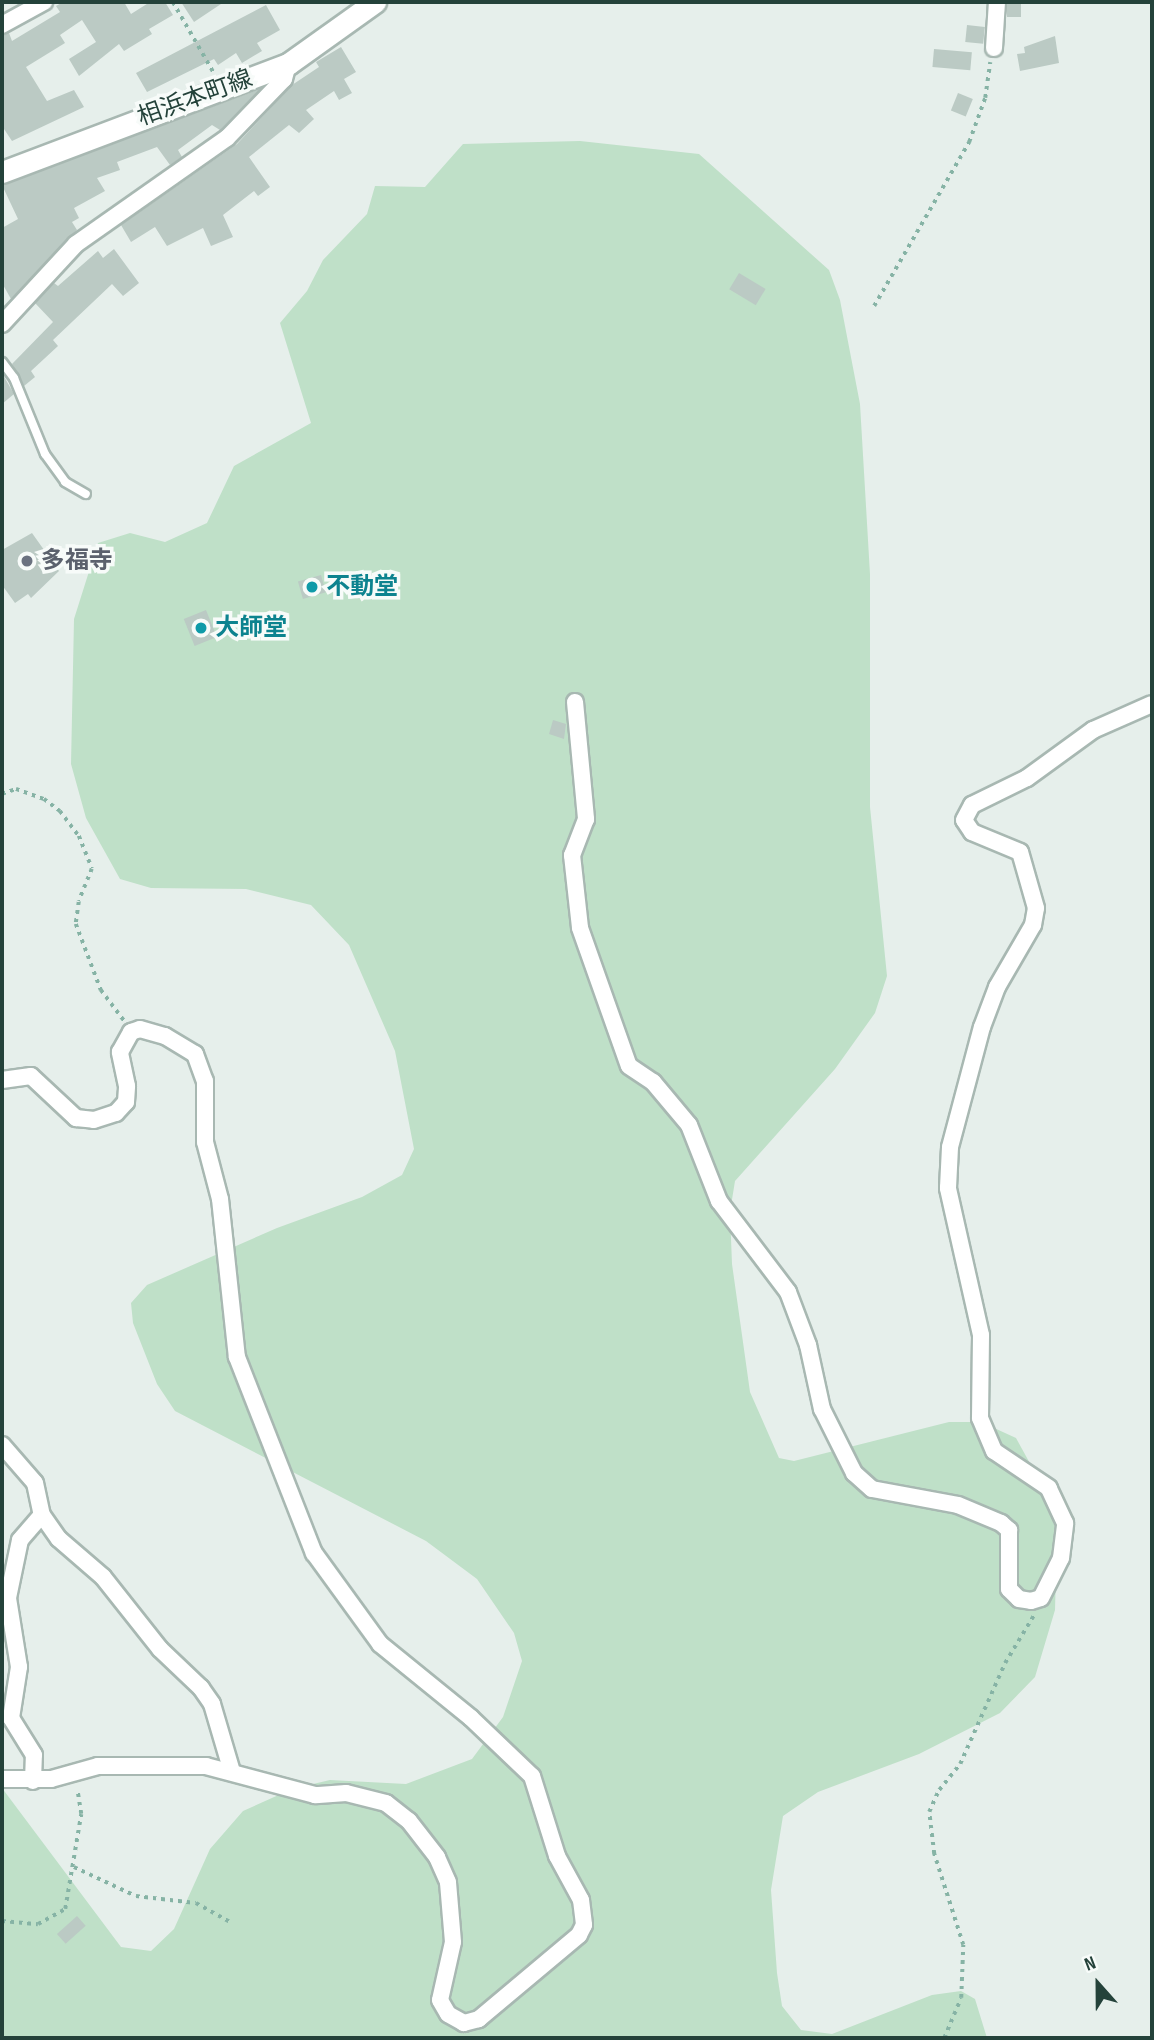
<!DOCTYPE html>
<html>
<head>
<meta charset="utf-8">
<style>
	body { margin:0 }
	#map { position:relative; width:1154px; height:2040px; overflow:hidden; background:#e6efeb; font-family:"Sofia Sans Condensed","Noto Sans JP",sans-serif }
	div>[style] { position:absolute }
	.green>* { inset:0; background:#bfe0c8 }
	.building>* { inset:0; background:#bbcac4; transform-origin:0 0 }
	.path>* { height:3.5px; margin-top:-1.75px; transform-origin:0; background:repeating-linear-gradient(90deg,#86b3a5 0 3.5px,transparent 0 8.5px) }
	.roads { filter:drop-shadow(2px 0 #a8b8b2) drop-shadow(-2px 0 #a8b8b2) drop-shadow(0 2px #a8b8b2) drop-shadow(0 -2px #a8b8b2) }
	.service>* { height:8px; margin:-4px; padding:0 4px; transform-origin:4px; border-radius:4px; background:#fff }
	.minor>* { height:16px; margin:-8px; padding:0 8px; transform-origin:8px; border-radius:8px; background:#fff }
	.secondary>* { height:21px; margin:-10.5px; padding:0 10.5px; transform-origin:10.5px; border-radius:10.5px; background:#fff }
	.dots>* { width:19px; height:19px; translate:-50% -50%; box-sizing:border-box; border:4px solid #f7fbf9; border-radius:50% }
	span { translate:-50% -50%; white-space:nowrap; text-align:center; line-height:1.15; -webkit-text-stroke:7px #f7fbf9; paint-order:stroke }
	.street-label { font-size:24px; color:#24423a }
	.worship-label { font-size:24px; color:#5b616d; font-weight:700 }
	.left { translate:0 -50%; text-align:left }
	.culture-label { font-size:24px; color:#0d838f; font-weight:700 }
	.frame { position:absolute; inset:0; border:4px solid #24423a; pointer-events:none }
	.north { position:absolute; left:1063px; top:1949px; width:70px; height:70px; -webkit-text-stroke:5px #f7fbf9; paint-order:stroke; rotate:339deg; font-size:19px; font-weight:700; line-height:28px; text-align:center; color:#24423a }
	.north::after { content:''; display:block; margin:auto; width:24px; height:32px; background:#24423a; clip-path:polygon(50% 0,100% 100%,50% 72%,0 100%) }
</style>
</head>
<body>
<div id="map">
	<div class="green">
		<i style="clip-path:polygon(580px 141px,699px 154px,829px 270px,840px 300px,860px 404px,870px 574px,870px 807px,887px 976px,875px 1013px,835px 1069px,735px 1181px,730px 1212px,732px 1264px,750px 1392px,779px 1458px,794px 1461px,949px 1422px,981px 1422px,1016px 1438px,1038px 1478px,1057px 1533px,1055px 1610px,1035px 1677px,1000px 1713px,919px 1754px,818px 1792px,783px 1816px,771px 1890px,777px 1973px,782px 2006px,801px 2030px,832px 2034px,932px 1995px,961px 1991px,975px 1999px,987px 2038px,2px 2038px,2px 1788px,121px 1947px,151px 1951px,174px 1929px,210px 1849px,243px 1811px,292px 1789px,330px 1780px,406px 1784px,472px 1759px,503px 1717px,522px 1661px,514px 1633px,477px 1579px,426px 1541px,175px 1411px,157px 1384px,133px 1323px,131px 1303px,147px 1285px,277px 1228px,362px 1197px,402px 1175px,414px 1149px,395px 1051px,349px 945px,311px 905px,246px 889px,151px 888px,120px 879px,86px 818px,71px 764px,74px 619px,98px 543px,130px 533px,165px 542px,207px 523px,234px 466px,311px 423px,280px 323px,307px 291px,323px 260px,367px 214px,375px 186px,425px 187px,463px 144px)"></i>
	</div>
	<div class="building">
		<i style="clip-path:polygon(63px 2px,124px 2px,131px 14px,150px 2px,165px 2px,173px 15px,149px 29px,152px 34px,124px 51px,119px 44px,79px 76px,69px 59px,96px 42px,82px 20px,60px 35px,65px 43px,26px 67px,47px 101px,74px 90px,84px 107px,12px 141px,2px 126px,2px 35px,9px 33px,12px 41px,60px 12px,56px 6px)"></i>
		<i style="clip-path:polygon(181px 2px,224px 2px,194px 22px)"></i>
		<i style="left:1007px;top:2px;width:14px;height:15px"></i>
		<i style="clip-path:polygon(266px 5px,280px 30px,257px 43px,262px 51px,242px 63px,236px 53px,218px 65px,214px 59px,147px 92px,136px 73px)"></i>
		<i style="left:967px;top:25px;width:18px;height:17px;rotate:6deg"></i>
		<i style="clip-path:polygon(1055px 36px,1059px 63px,1020px 71px,1017px 54px,1025px 53px,1024px 47px)"></i>
		<i style="clip-path:polygon(341px 47px,356px 72px,344px 79px,352px 93px,339px 100px,334px 91px,306px 110px,314px 119px,299px 133px,289px 125px,249px 157px,270px 187px,258px 196px,254px 191px,223px 215px,233px 237px,211px 246px,203px 228px,167px 246px,155px 227px,131px 242px,121px 225px,237px 144px,292px 85px,319px 67px,316px 62px)"></i>
		<i style="left:934px;top:49px;width:38px;height:18px;rotate:5deg"></i>
		<i style="clip-path:polygon(260px 89px,220px 130px,212px 125px,178px 150px,182px 157px,170px 165px,157px 147px,117px 162px,120px 170px,97px 178px,105px 191px,74px 208px,79px 218px,72px 222px,77px 230px,11px 299px,2px 283px,2px 228px,18px 219px,2px 185px)"></i>
		<i style="left:958px;top:93px;width:16px;height:19px;rotate:22deg"></i>
		<i style="clip-path:polygon(114px 249px,139px 283px,123px 296px,112px 284px,53px 340px,58px 346px,31px 371px,35px 377px,24px 386px,12px 364px,53px 322px,35px 303px,54px 283px,58px 286px,98px 251px,103px 258px)"></i>
		<i style="left:739px;top:273px;width:31px;height:19px;rotate:31deg"></i>
		<i style="clip-path:polygon(2px 373px,14px 394px,2px 404px)"></i>
		<i style="clip-path:polygon(32px 533px,59px 571px,31px 598px,28px 594px,15px 603px,2px 585px,2px 550px)"></i>
		<i style="left:321px;top:575px;width:18px;height:24px;rotate:74deg"></i>
		<i style="left:206px;top:610px;width:29px;height:24px;rotate:68deg"></i>
		<i style="clip-path:polygon(553px 720px,566px 724px,564px 739px,549px 734px)"></i>
		<i style="left:77px;top:1916px;width:13px;height:27px;rotate:48deg"></i>
	</div>
	<div class="path">
		<i style="left:173px;top:2px;width:82px;rotate:60deg"></i>
		<i style="left:874px;top:306px;width:190px;rotate:-59.9deg"></i>
		<i style="left:969px;top:142px;width:47px;rotate:-70deg"></i>
		<i style="left:985px;top:98px;width:36px;rotate:-82deg"></i>
		<i style="left:2px;top:794px;width:15px;rotate:-20deg"></i>
		<i style="left:16px;top:789px;width:30px;rotate:20deg"></i>
		<i style="left:44px;top:799px;width:20px;rotate:37deg"></i>
		<i style="left:60px;top:811px;width:31px;rotate:53deg"></i>
		<i style="left:79px;top:836px;width:35px;rotate:68deg"></i>
		<i style="left:92px;top:869px;width:35px;rotate:112deg"></i>
		<i style="left:79px;top:902px;width:22px;rotate:98deg"></i>
		<i style="left:76px;top:924px;width:71px;rotate:69.3deg"></i>
		<i style="left:101px;top:990px;width:39px;rotate:53deg"></i>
		<i style="left:74px;top:1867px;width:68px;rotate:25.1deg"></i>
		<i style="left:136px;top:1896px;width:60px;rotate:6.7deg"></i>
		<i style="left:196px;top:1903px;width:38px;rotate:29deg"></i>
		<i style="left:2px;top:1921px;width:36px;rotate:5deg"></i>
		<i style="left:38px;top:1924px;width:31px;rotate:-29deg"></i>
		<i style="left:65px;top:1909px;width:96px;rotate:-80.4deg"></i>
		<i style="left:81px;top:1814px;width:25px;rotate:-99deg"></i>
		<i style="left:944px;top:2038px;width:43px;rotate:-67deg"></i>
		<i style="left:961px;top:1998px;width:53px;rotate:-87.8deg"></i>
		<i style="left:963px;top:1945px;width:96px;rotate:-107.7deg"></i>
		<i style="left:934px;top:1854px;width:42px;rotate:-96.8deg"></i>
		<i style="left:929px;top:1812px;width:24px;rotate:-66deg"></i>
		<i style="left:939px;top:1790px;width:33px;rotate:-51deg"></i>
		<i style="left:960px;top:1764px;width:111px;rotate:-66deg"></i>
		<i style="left:1005px;top:1663px;width:56px;rotate:-58.9deg"></i>
	</div>
	<div class="roads">
		<div class="service">
			<i style="left:2px;top:362px;width:20px;rotate:53deg"></i>
			<i style="left:14px;top:378px;width:82px;rotate:67.8deg"></i>
			<i style="left:45px;top:454px;width:34px;rotate:54deg"></i>
			<i style="left:65px;top:482px;width:24px;rotate:30deg"></i>
		</div>
		<div class="minor">
			<i style="left:2px;top:25px;width:48px;rotate:-28.7deg"></i>
			<i style="left:994px;top:48px;width:46px;rotate:-86.3deg"></i>
			<i style="left:2px;top:324px;width:109px;rotate:-47.2deg"></i>
			<i style="left:76px;top:244px;width:184px;rotate:-35.1deg"></i>
			<i style="left:227px;top:138px;width:82px;rotate:-46deg"></i>
			<i style="left:284px;top:79px;width:16px;rotate:-75deg"></i>
			<i style="left:575px;top:702px;width:118px;rotate:84.6deg"></i>
			<i style="left:586px;top:819px;width:39px;rotate:111deg"></i>
			<i style="left:572px;top:855px;width:73px;rotate:83.7deg"></i>
			<i style="left:580px;top:928px;width:146px;rotate:70.5deg"></i>
			<i style="left:629px;top:1066px;width:29px;rotate:34deg"></i>
			<i style="left:653px;top:1082px;width:56px;rotate:50.1deg"></i>
			<i style="left:689px;top:1125px;width:82px;rotate:68.5deg"></i>
			<i style="left:719px;top:1201px;width:114px;rotate:52.8deg"></i>
			<i style="left:788px;top:1292px;width:57px;rotate:69.3deg"></i>
			<i style="left:808px;top:1345px;width:66px;rotate:77.7deg"></i>
			<i style="left:822px;top:1409px;width:72px;rotate:63.4deg"></i>
			<i style="left:854px;top:1473px;width:24px;rotate:42deg"></i>
			<i style="left:872px;top:1489px;width:87px;rotate:10.5deg"></i>
			<i style="left:958px;top:1505px;width:47px;rotate:22.7deg"></i>
			<i style="left:1001px;top:1523px;width:11px;rotate:41deg"></i>
			<i style="left:1009px;top:1530px;width:59px;rotate:90deg"></i>
			<i style="left:1009px;top:1589px;width:14px;rotate:45deg"></i>
			<i style="left:1019px;top:1599px;width:12px;rotate:9deg"></i>
			<i style="left:1031px;top:1601px;width:10px;rotate:-17deg"></i>
			<i style="left:1041px;top:1598px;width:45px;rotate:-63.4deg"></i>
			<i style="left:1061px;top:1558px;width:35px;rotate:-83deg"></i>
			<i style="left:1065px;top:1523px;width:38px;rotate:-115deg"></i>
			<i style="left:1049px;top:1488px;width:66px;rotate:-146.1deg"></i>
			<i style="left:994px;top:1451px;width:36px;rotate:-113deg"></i>
			<i style="left:980px;top:1418px;width:83px;rotate:-89.3deg"></i>
			<i style="left:981px;top:1335px;width:151px;rotate:-102.7deg"></i>
			<i style="left:948px;top:1188px;width:41px;rotate:-87.2deg"></i>
			<i style="left:950px;top:1147px;width:124px;rotate:-75.1deg"></i>
			<i style="left:982px;top:1027px;width:43px;rotate:-69.4deg"></i>
			<i style="left:997px;top:987px;width:72px;rotate:-59.9deg"></i>
			<i style="left:1033px;top:925px;width:17px;rotate:-80deg"></i>
			<i style="left:1036px;top:908px;width:58px;rotate:-105.9deg"></i>
			<i style="left:1020px;top:852px;width:52px;rotate:-157.4deg"></i>
			<i style="left:972px;top:832px;width:14px;rotate:-124deg"></i>
			<i style="left:964px;top:820px;width:17px;rotate:-62deg"></i>
			<i style="left:972px;top:805px;width:61px;rotate:-26.1deg"></i>
			<i style="left:1027px;top:778px;width:82px;rotate:-36deg"></i>
			<i style="left:1093px;top:730px;width:64px;rotate:-23.8deg"></i>
			<i style="left:2px;top:1080px;width:29px;rotate:-8deg"></i>
			<i style="left:31px;top:1076px;width:62px;rotate:43deg"></i>
			<i style="left:76px;top:1118px;width:18px;rotate:6deg"></i>
			<i style="left:94px;top:1120px;width:23px;rotate:-18deg"></i>
			<i style="left:116px;top:1113px;width:15px;rotate:-48deg"></i>
			<i style="left:126px;top:1102px;width:16px;rotate:-86deg"></i>
			<i style="left:127px;top:1086px;width:35px;rotate:-102deg"></i>
			<i style="left:120px;top:1052px;width:23px;rotate:-61deg"></i>
			<i style="left:131px;top:1032px;width:9px;rotate:-18deg"></i>
			<i style="left:140px;top:1029px;width:26px;rotate:16deg"></i>
			<i style="left:165px;top:1036px;width:35px;rotate:31deg"></i>
			<i style="left:195px;top:1054px;width:29px;rotate:70deg"></i>
			<i style="left:205px;top:1081px;width:61px;rotate:90deg"></i>
			<i style="left:205px;top:1142px;width:59px;rotate:75.3deg"></i>
			<i style="left:220px;top:1199px;width:159px;rotate:83.9deg"></i>
			<i style="left:237px;top:1357px;width:211px;rotate:68.6deg"></i>
			<i style="left:314px;top:1553px;width:112px;rotate:54deg"></i>
			<i style="left:380px;top:1644px;width:117px;rotate:39.1deg"></i>
			<i style="left:471px;top:1718px;width:84px;rotate:43.6deg"></i>
			<i style="left:532px;top:1776px;width:84px;rotate:72.6deg"></i>
			<i style="left:557px;top:1856px;width:50px;rotate:61.4deg"></i>
			<i style="left:581px;top:1900px;width:25px;rotate:83deg"></i>
			<i style="left:584px;top:1925px;width:11px;rotate:117deg"></i>
			<i style="left:579px;top:1935px;width:131px;rotate:140deg"></i>
			<i style="left:479px;top:2019px;width:16px;rotate:165deg"></i>
			<i style="left:464px;top:2023px;width:18px;rotate:-151deg"></i>
			<i style="left:448px;top:2014px;width:16px;rotate:-120deg"></i>
			<i style="left:440px;top:2000px;width:59px;rotate:-77.4deg"></i>
			<i style="left:453px;top:1942px;width:60px;rotate:-94.8deg"></i>
			<i style="left:448px;top:1882px;width:27px;rotate:-114deg"></i>
			<i style="left:437px;top:1857px;width:46px;rotate:-127.9deg"></i>
			<i style="left:409px;top:1821px;width:29px;rotate:-142deg"></i>
			<i style="left:386px;top:1803px;width:41px;rotate:-166deg"></i>
			<i style="left:346px;top:1793px;width:31px;rotate:176deg"></i>
			<i style="left:315px;top:1795px;width:113px;rotate:-165.1deg"></i>
			<i style="left:206px;top:1766px;width:108px;rotate:180deg"></i>
			<i style="left:98px;top:1766px;width:49px;rotate:164.5deg"></i>
			<i style="left:51px;top:1779px;width:49px;rotate:180deg"></i>
			<i style="left:2px;top:1445px;width:50px;rotate:49deg"></i>
			<i style="left:35px;top:1483px;width:33px;rotate:78deg"></i>
			<i style="left:42px;top:1515px;width:29px;rotate:55deg"></i>
			<i style="left:59px;top:1539px;width:58px;rotate:40.8deg"></i>
			<i style="left:103px;top:1577px;width:92px;rotate:51.6deg"></i>
			<i style="left:160px;top:1649px;width:57px;rotate:43.6deg"></i>
			<i style="left:201px;top:1688px;width:19px;rotate:55deg"></i>
			<i style="left:212px;top:1704px;width:71px;rotate:73.6deg"></i>
			<i style="left:33px;top:1781px;width:26px;rotate:-88deg"></i>
			<i style="left:34px;top:1755px;width:44px;rotate:-121.9deg"></i>
			<i style="left:11px;top:1718px;width:52px;rotate:-81.1deg"></i>
			<i style="left:19px;top:1667px;width:70px;rotate:-99.1deg"></i>
			<i style="left:8px;top:1598px;width:59px;rotate:-78.3deg"></i>
			<i style="left:20px;top:1540px;width:33px;rotate:-49deg"></i>
		</div>
		<div class="secondary">
			<i style="left:2px;top:172px;width:306px;rotate:-20.7deg"></i>
			<i style="left:288px;top:64px;width:107px;rotate:-35.5deg"></i>
		</div>
	</div>
	<div class="dots">
		<i style="left:27px;top:561px;background:#6b7280"></i>
		<i style="left:312px;top:587px;background:#0f9aa8"></i>
		<i style="left:201px;top:628px;background:#0f9aa8"></i>
	</div>
	<div class="street-label">
		<span style="left:195px;top:98px;rotate:-20deg">相浜本町線</span>
	</div>
	<div class="worship-label">
		<span class="left" style="left:41px;top:561px">多福寺</span>
	</div>
	<div class="culture-label">
		<span class="left" style="left:326px;top:587px">不動堂</span>
		<span class="left" style="left:215px;top:628px">大師堂</span>
	</div>
	<div class="frame"></div>
	<div class="north">N</div>
</div>
</body>
</html>
